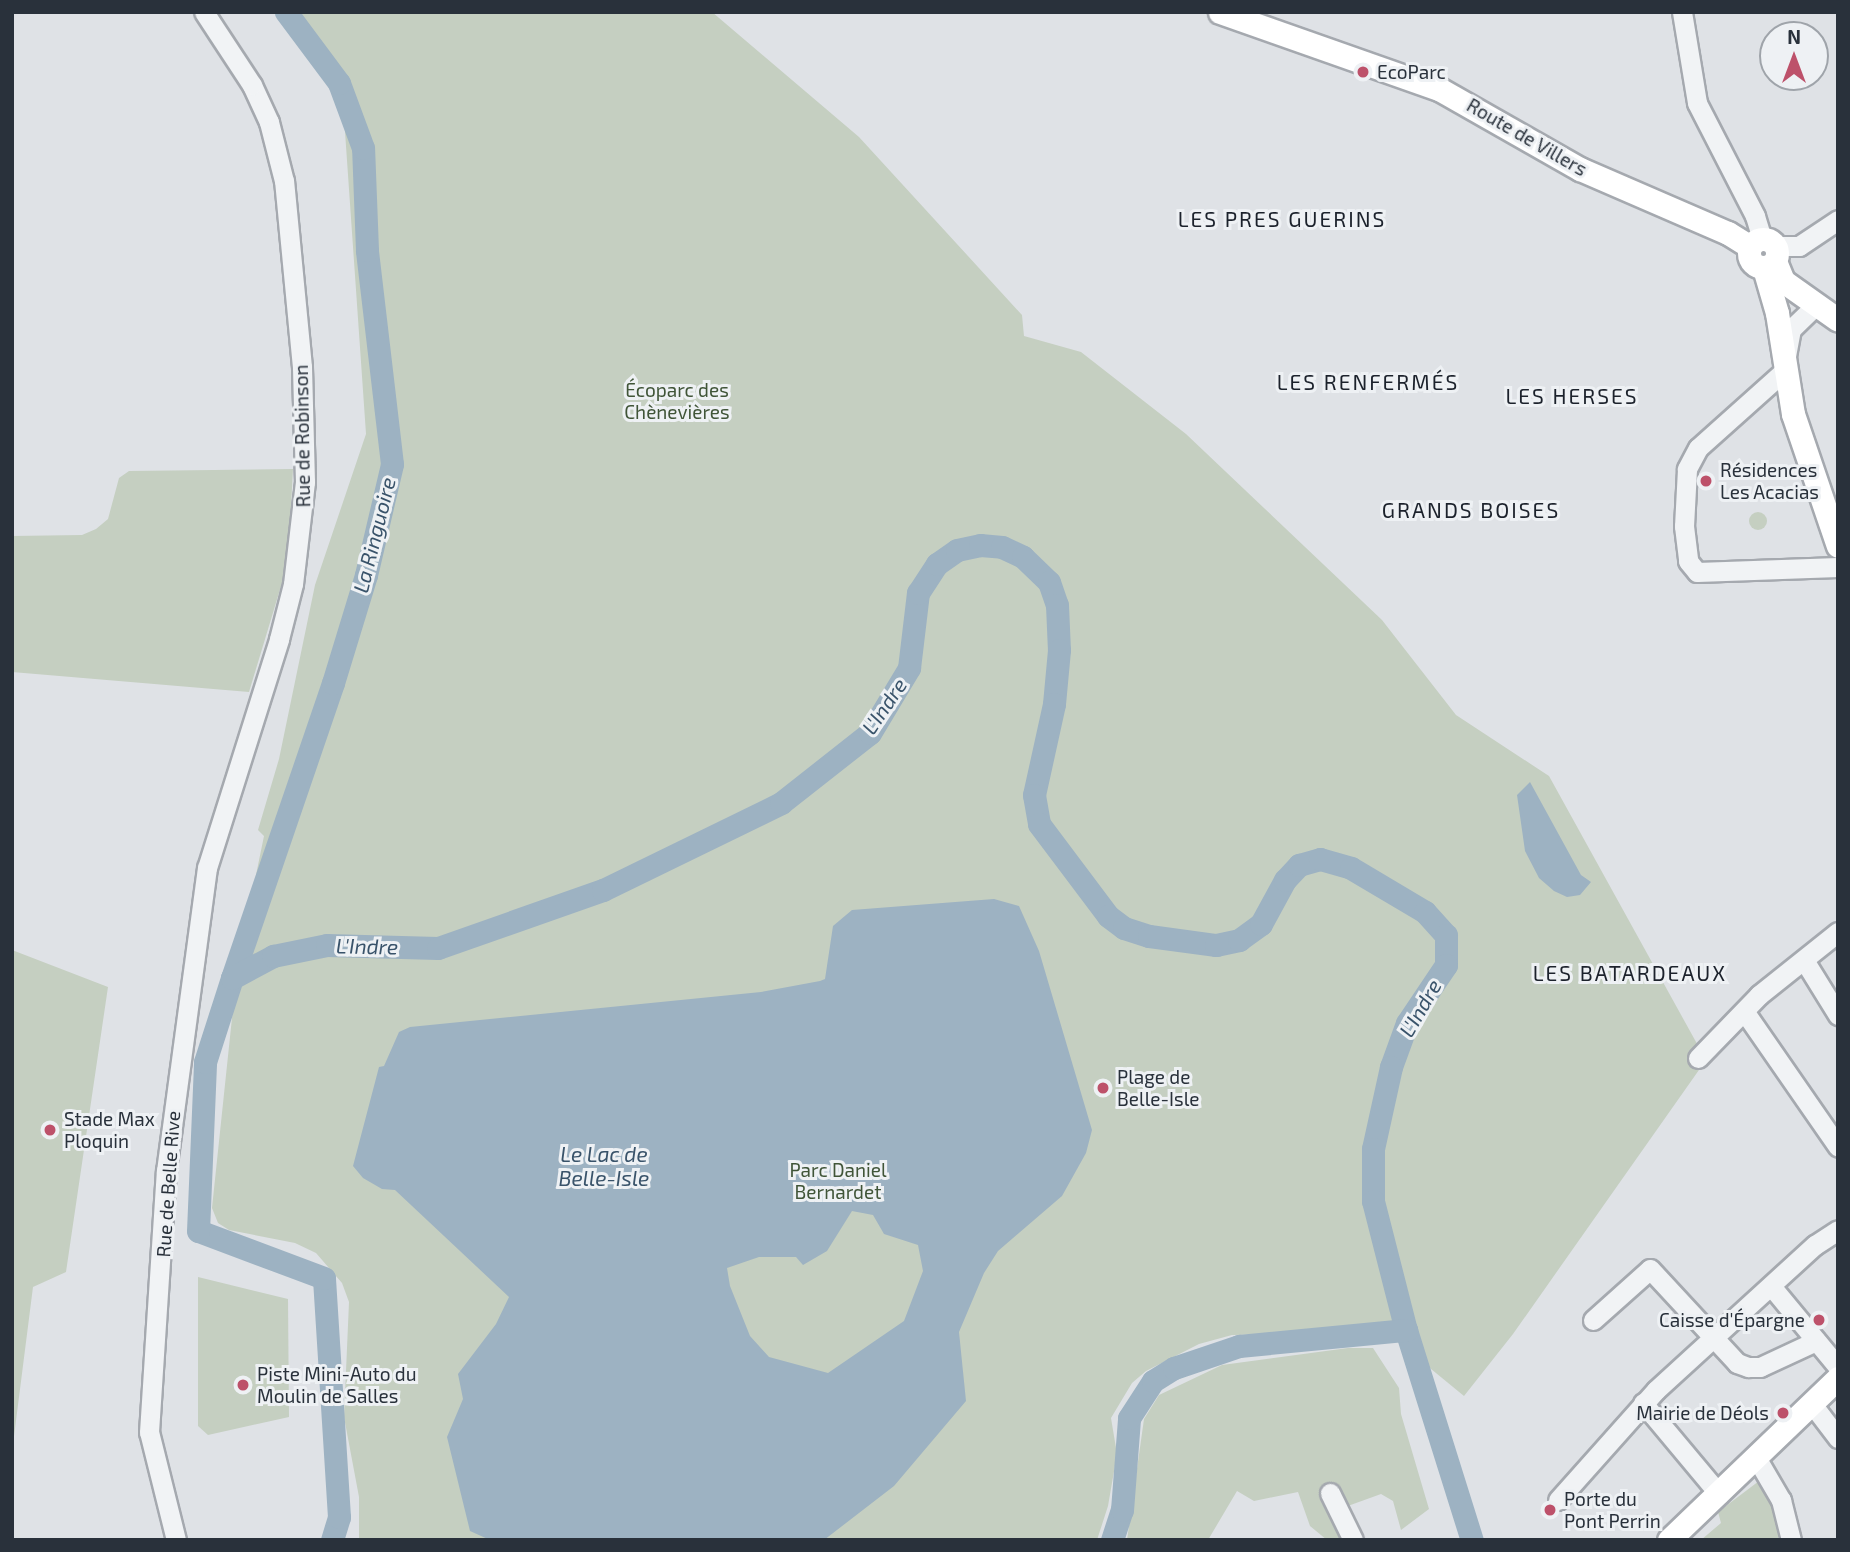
<!DOCTYPE html>
<html>
<head>
<meta charset="utf-8">
<style>
	body { margin:0 }
	#map { position:relative; width:1850px; height:1552px; overflow:hidden; background:#dfe2e6; font-family:"Exo 2",sans-serif }
	div>[style] { position:absolute }
	.green>* { inset:0; background:#c5cfc1 }
	.round { border-radius:50% }
	.water>* { inset:0; background:#9db2c2 }
	.river>* { height:23px; margin:-11.5px; padding:0 11.5px; transform-origin:11.5px; border-radius:11.5px; background:#9db2c2 }
	.roads { filter:drop-shadow(2px 0 #a5a9af) drop-shadow(-2px 0 #a5a9af) drop-shadow(0 2px #a5a9af) drop-shadow(0 -2px #a5a9af) }
	.minor>* { height:19px; margin:-9.5px; padding:0 9.5px; transform-origin:9.5px; border-radius:9.5px; background:#f1f3f5 }
	.major>* { height:23px; margin:-11.5px; padding:0 11.5px; transform-origin:11.5px; border-radius:11.5px; background:#fff }
	.major>.ring { margin:-11.5px; padding:0; box-sizing:content-box; background:none; border:23px solid #fff; border-radius:50% }
	.dots>* { width:19px; height:19px; translate:-50% -50%; box-sizing:border-box; border:4px solid #eef1f4; border-radius:50% }
	span { translate:-50% -50%; white-space:nowrap; text-align:center; line-height:1.15; -webkit-text-stroke:6px #eef1f4; paint-order:stroke }
	.poi-label { font-size:19px; color:#29313b }
	.left { translate:0 -50%; text-align:left }
	.right { translate:-100% -50%; text-align:right }
	.street-label { font-size:19px; color:#29313b }
	.park-label { font-size:19px; color:#405538 }
	.neighbourhood-label { font-size:21px; color:#1c222c; letter-spacing:2px }
	.water-label { font-size:21px; color:#39536a; font-style:italic }
	.frame { position:absolute; inset:0; border:14px solid #29313b; pointer-events:none }
	.north { position:absolute; left:1759px; top:21px; width:70px; height:70px; box-sizing:border-box; background:#eef1f4; border:2px solid #9fa4aa; border-radius:50%; rotate:0deg; font-size:19px; font-weight:700; line-height:28px; text-align:center; color:#29313b }
	.north::after { content:''; display:block; margin:auto; width:24px; height:32px; background:#bd516a; clip-path:polygon(50% 0,100% 100%,50% 72%,0 100%) }
</style>
</head>
<body>
<div id="map">
	<div class="green">
		<i style="clip-path:polygon(300px 12px,712px 12px,859px 137px,1022px 315px,1024px 336px,1081px 352px,1186px 434px,1382px 620px,1456px 715px,1549px 776px,1706px 1060px,1513px 1334px,1464px 1396px,1375px 1323px,1332px 1333px,1232px 1335px,1199px 1344px,1146px 1371px,1132px 1383px,1111px 1418px,1117px 1454px,1108px 1506px,1097px 1540px,359px 1540px,359px 1497px,344px 1417px,349px 1302px,342px 1283px,316px 1253px,295px 1243px,229px 1230px,218px 1223px,212px 1208px,234px 999px,242px 985px,237px 967px,264px 836px,258px 830px,279px 759px,315px 585px,366px 434px,341px 74px)"></i>
		<i style="clip-path:polygon(293px 469px,288px 563px,249px 692px,12px 672px,12px 536px,82px 535px,96px 529px,108px 519px,119px 478px,129px 471px)"></i>
		<i class="round" style="left:1749px;top:512px;width:18px;height:18px"></i>
		<i style="clip-path:polygon(12px 950px,108px 987px,66px 1272px,33px 1287px,12px 1452px)"></i>
		<i style="clip-path:polygon(198px 1277px,288px 1299px,289px 1417px,208px 1435px,198px 1426px)"></i>
		<i style="clip-path:polygon(1348px 1348px,1373px 1348px,1399px 1388px,1401px 1414px,1429px 1509px,1401px 1530px,1393px 1501px,1381px 1494px,1334px 1511px,1346px 1540px,1327px 1540px,1310px 1526px,1298px 1492px,1254px 1501px,1237px 1491px,1208px 1540px,1127px 1540px,1144px 1419px,1159px 1395px,1222px 1365px)"></i>
		<i style="clip-path:polygon(1759px 1481px,1774px 1511px,1779px 1540px,1701px 1540px,1721px 1523px,1718px 1512px)"></i>
	</div>
	<div class="water">
		<i style="clip-path:polygon(1530px 782px,1581px 875px,1591px 882px,1580px 895px,1567px 897px,1554px 891px,1539px 878px,1525px 851px,1517px 795px)"></i>
		<i style="clip-path:polygon(evenodd,994px 899px,1019px 906px,1039px 951px,1092px 1130px,1086px 1153px,1062px 1196px,998px 1251px,984px 1273px,959px 1332px,966px 1401px,894px 1486px,824px 1540px,490px 1540px,470px 1531px,447px 1437px,463px 1399px,458px 1374px,496px 1324px,509px 1297px,395px 1190px,382px 1189px,363px 1178px,353px 1166px,379px 1067px,384px 1066px,399px 1032px,410px 1027px,761px 992px,820px 981px,825px 979px,833px 926px,852px 910px,994px 899px,852px 1211px,873px 1215px,884px 1234px,918px 1245px,923px 1271px,904px 1321px,828px 1373px,769px 1357px,750px 1336px,730px 1286px,727px 1268px,759px 1257px,796px 1257px,803px 1265px,827px 1251px,852px 1211px)"></i>
	</div>
	<div class="river">
		<i style="left:232px;top:978px;width:312px;rotate:-71.1deg"></i>
		<i style="left:333px;top:683px;width:113px;rotate:-73deg"></i>
		<i style="left:366px;top:575px;width:114px;rotate:-76.8deg"></i>
		<i style="left:392px;top:464px;width:215px;rotate:-96.7deg"></i>
		<i style="left:367px;top:250px;width:102px;rotate:-92.2deg"></i>
		<i style="left:363px;top:148px;width:69px;rotate:-110.3deg"></i>
		<i style="left:339px;top:83px;width:89px;rotate:-126.7deg"></i>
		<i style="left:332px;top:1540px;width:24px;rotate:-73deg"></i>
		<i style="left:339px;top:1517px;width:239px;rotate:-93.6deg"></i>
		<i style="left:324px;top:1278px;width:134px;rotate:-159.5deg"></i>
		<i style="left:198px;top:1231px;width:169px;rotate:-87.6deg"></i>
		<i style="left:205px;top:1062px;width:88px;rotate:-72.2deg"></i>
		<i style="left:232px;top:978px;width:47px;rotate:-28.2deg"></i>
		<i style="left:273px;top:956px;width:55px;rotate:-11.5deg"></i>
		<i style="left:327px;top:945px;width:111px;rotate:1.5deg"></i>
		<i style="left:438px;top:948px;width:175px;rotate:-19.4deg"></i>
		<i style="left:603px;top:890px;width:198px;rotate:-26deg"></i>
		<i style="left:781px;top:803px;width:113px;rotate:-38.2deg"></i>
		<i style="left:870px;top:733px;width:76px;rotate:-59deg"></i>
		<i style="left:909px;top:668px;width:76px;rotate:-83.2deg"></i>
		<i style="left:918px;top:593px;width:35px;rotate:-57deg"></i>
		<i style="left:937px;top:564px;width:24px;rotate:-35deg"></i>
		<i style="left:957px;top:550px;width:24px;rotate:-12deg"></i>
		<i style="left:980px;top:545px;width:22px;rotate:5deg"></i>
		<i style="left:1002px;top:547px;width:23px;rotate:25deg"></i>
		<i style="left:1023px;top:557px;width:36px;rotate:44deg"></i>
		<i style="left:1049px;top:582px;width:24px;rotate:71deg"></i>
		<i style="left:1057px;top:605px;width:45px;rotate:87.5deg"></i>
		<i style="left:1059px;top:650px;width:54px;rotate:95.3deg"></i>
		<i style="left:1054px;top:704px;width:93px;rotate:102.4deg"></i>
		<i style="left:1034px;top:795px;width:29px;rotate:80deg"></i>
		<i style="left:1039px;top:824px;width:115px;rotate:53.1deg"></i>
		<i style="left:1108px;top:916px;width:20px;rotate:37deg"></i>
		<i style="left:1124px;top:928px;width:26px;rotate:18deg"></i>
		<i style="left:1149px;top:936px;width:68px;rotate:7.7deg"></i>
		<i style="left:1216px;top:945px;width:24px;rotate:-12deg"></i>
		<i style="left:1239px;top:940px;width:27px;rotate:-36deg"></i>
		<i style="left:1261px;top:924px;width:50px;rotate:-61.4deg"></i>
		<i style="left:1285px;top:880px;width:21px;rotate:-47deg"></i>
		<i style="left:1299px;top:865px;width:22px;rotate:-16deg"></i>
		<i style="left:1320px;top:859px;width:32px;rotate:16deg"></i>
		<i style="left:1351px;top:868px;width:86px;rotate:30.7deg"></i>
		<i style="left:1425px;top:912px;width:31px;rotate:48deg"></i>
		<i style="left:1446px;top:935px;width:30px;rotate:90deg"></i>
		<i style="left:1446px;top:965px;width:70px;rotate:123.9deg"></i>
		<i style="left:1407px;top:1023px;width:47px;rotate:110deg"></i>
		<i style="left:1391px;top:1067px;width:84px;rotate:102.4deg"></i>
		<i style="left:1373px;top:1149px;width:52px;rotate:90deg"></i>
		<i style="left:1373px;top:1201px;width:133px;rotate:75.7deg"></i>
		<i style="left:1406px;top:1330px;width:220px;rotate:72.6deg"></i>
		<i style="left:1112px;top:1540px;width:32px;rotate:-72deg"></i>
		<i style="left:1122px;top:1510px;width:92px;rotate:-85.6deg"></i>
		<i style="left:1129px;top:1418px;width:44px;rotate:-57deg"></i>
		<i style="left:1153px;top:1381px;width:25px;rotate:-32deg"></i>
		<i style="left:1174px;top:1368px;width:69px;rotate:-18.7deg"></i>
		<i style="left:1239px;top:1346px;width:168px;rotate:-5.5deg"></i>
	</div>
	<div class="roads">
		<div class="minor">
			<i style="left:1682px;top:12px;width:92px;rotate:80.6deg"></i>
			<i style="left:1697px;top:103px;width:127px;rotate:62.8deg"></i>
			<i style="left:1755px;top:216px;width:24px;rotate:73deg"></i>
			<i style="left:1775px;top:246px;width:24px"></i>
			<i style="left:1799px;top:246px;width:47px;rotate:-33.7deg"></i>
			<i style="left:1816px;top:305px;width:35px;rotate:136deg"></i>
			<i style="left:1791px;top:329px;width:44px;rotate:100.5deg"></i>
			<i style="left:1783px;top:372px;width:114px;rotate:138.2deg"></i>
			<i style="left:1698px;top:448px;width:24px;rotate:118deg"></i>
			<i style="left:1687px;top:469px;width:57px;rotate:93deg"></i>
			<i style="left:1684px;top:526px;width:35px;rotate:83deg"></i>
			<i style="left:1688px;top:561px;width:14px;rotate:51deg"></i>
			<i style="left:1697px;top:572px;width:141px;rotate:-2deg"></i>
			<i style="left:1804px;top:960px;width:65px;rotate:58.3deg"></i>
			<i style="left:1744px;top:1011px;width:165px;rotate:55.3deg"></i>
			<i style="left:1698px;top:1058px;width:88px;rotate:-45.9deg"></i>
			<i style="left:1759px;top:995px;width:101px;rotate:-38.6deg"></i>
			<i style="left:1771px;top:1286px;width:105px;rotate:50.4deg"></i>
			<i style="left:1593px;top:1320px;width:76px;rotate:-41.8deg"></i>
			<i style="left:1650px;top:1269px;width:128px;rotate:47.2deg"></i>
			<i style="left:1737px;top:1363px;width:12px;rotate:20deg"></i>
			<i style="left:1748px;top:1367px;width:12px"></i>
			<i style="left:1760px;top:1367px;width:62px;rotate:-24.9deg"></i>
			<i style="left:1643px;top:1403px;width:119px;rotate:50.1deg"></i>
			<i style="left:1812px;top:1404px;width:43px;rotate:52.6deg"></i>
			<i style="left:1757px;top:1459px;width:48px;rotate:59.7deg"></i>
			<i style="left:1781px;top:1500px;width:41px;rotate:76deg"></i>
			<i style="left:1330px;top:1493px;width:52px;rotate:63.9deg"></i>
			<i style="left:1558px;top:1500px;width:147px;rotate:-48.3deg"></i>
			<i style="left:1656px;top:1390px;width:215px;rotate:-42.4deg"></i>
			<i style="left:1815px;top:1245px;width:27px;rotate:-33deg"></i>
			<i style="left:176px;top:1540px;width:111px;rotate:-104deg"></i>
			<i style="left:149px;top:1432px;width:262px;rotate:-86.3deg"></i>
			<i style="left:166px;top:1171px;width:306px;rotate:-82.3deg"></i>
			<i style="left:207px;top:868px;width:240px;rotate:-72.5deg"></i>
			<i style="left:279px;top:639px;width:57px;rotate:-75.7deg"></i>
			<i style="left:293px;top:584px;width:103px;rotate:-83.3deg"></i>
			<i style="left:305px;top:482px;width:115px;rotate:-91.5deg"></i>
			<i style="left:302px;top:367px;width:187px;rotate:-95.5deg"></i>
			<i style="left:284px;top:181px;width:61px;rotate:-104.3deg"></i>
			<i style="left:269px;top:122px;width:41px;rotate:-114.7deg"></i>
			<i style="left:252px;top:85px;width:87px;rotate:-123.3deg"></i>
		</div>
		<div class="major">
			<i style="left:1220px;top:12px;width:232px;rotate:19.4deg"></i>
			<i style="left:1439px;top:89px;width:162px;rotate:29.6deg"></i>
			<i style="left:1580px;top:169px;width:161px;rotate:23.4deg"></i>
			<i style="left:1728px;top:233px;width:26px;rotate:32deg"></i>
			<i class="ring" style="left:1749px;top:239px;width:5px;height:5px"></i>
			<i style="left:1775px;top:261px;width:22px;rotate:68deg"></i>
			<i style="left:1783px;top:281px;width:67px;rotate:35.3deg"></i>
			<i style="left:1764px;top:268px;width:47px;rotate:73.9deg"></i>
			<i style="left:1777px;top:313px;width:102px;rotate:81deg"></i>
			<i style="left:1793px;top:414px;width:139px;rotate:71.2deg"></i>
			<i style="left:1669px;top:1540px;width:234px;rotate:-43.8deg"></i>
		</div>
	</div>
	<div class="dots">
		<i style="left:1363px;top:72px;background:#bd516a"></i>
		<i style="left:1706px;top:481px;background:#bd516a"></i>
		<i style="left:1103px;top:1088px;background:#bd516a"></i>
		<i style="left:50px;top:1130px;background:#bd516a"></i>
		<i style="left:1819px;top:1320px;background:#bd516a"></i>
		<i style="left:243px;top:1385px;background:#bd516a"></i>
		<i style="left:1783px;top:1413px;background:#bd516a"></i>
		<i style="left:1550px;top:1510px;background:#bd516a"></i>
	</div>
	<div class="poi-label">
		<span class="left" style="left:1377px;top:72px">EcoParc</span>
		<span class="left" style="left:1720px;top:481px">Résidences<br>Les Acacias</span>
		<span class="left" style="left:1117px;top:1088px">Plage de<br>Belle-Isle</span>
		<span class="left" style="left:64px;top:1130px">Stade Max<br>Ploquin</span>
		<span class="right" style="left:1805px;top:1320px">Caisse d'Épargne</span>
		<span class="left" style="left:257px;top:1385px">Piste Mini-Auto du<br>Moulin de Salles</span>
		<span class="right" style="left:1769px;top:1413px">Mairie de Déols</span>
		<span class="left" style="left:1564px;top:1510px">Porte du<br>Pont Perrin</span>
	</div>
	<div class="street-label">
		<span style="left:1527px;top:137px;rotate:30deg">Route de Villers</span>
		<span style="left:302px;top:436px;rotate:-91deg">Rue de Robinson</span>
		<span style="left:168px;top:1184px;rotate:-86deg">Rue de Belle Rive</span>
	</div>
	<div class="park-label">
		<span style="left:677px;top:401px">Écoparc des<br>Chènevières</span>
		<span style="left:838px;top:1181px">Parc Daniel<br>Bernardet</span>
	</div>
	<div class="neighbourhood-label">
		<span style="left:1282px;top:219px">LES PRES GUERINS</span>
		<span style="left:1368px;top:382px">LES RENFERMÉS</span>
		<span style="left:1572px;top:396px">LES HERSES</span>
		<span style="left:1471px;top:510px">GRANDS BOISES</span>
		<span style="left:1630px;top:973px">LES BATARDEAUX</span>
	</div>
	<div class="water-label">
		<span style="left:374px;top:535px;rotate:-76deg">La Ringuoire</span>
		<span style="left:884px;top:706px;rotate:-56deg">L'Indre</span>
		<span style="left:367px;top:946px;rotate:1deg">L'Indre</span>
		<span style="left:1420px;top:1008px;rotate:-60deg">L'Indre</span>
		<span style="left:604px;top:1166px">Le Lac de<br>Belle-Isle</span>
	</div>
	<div class="frame"></div>
	<div class="north">N</div>
</div>
</body>
</html>
